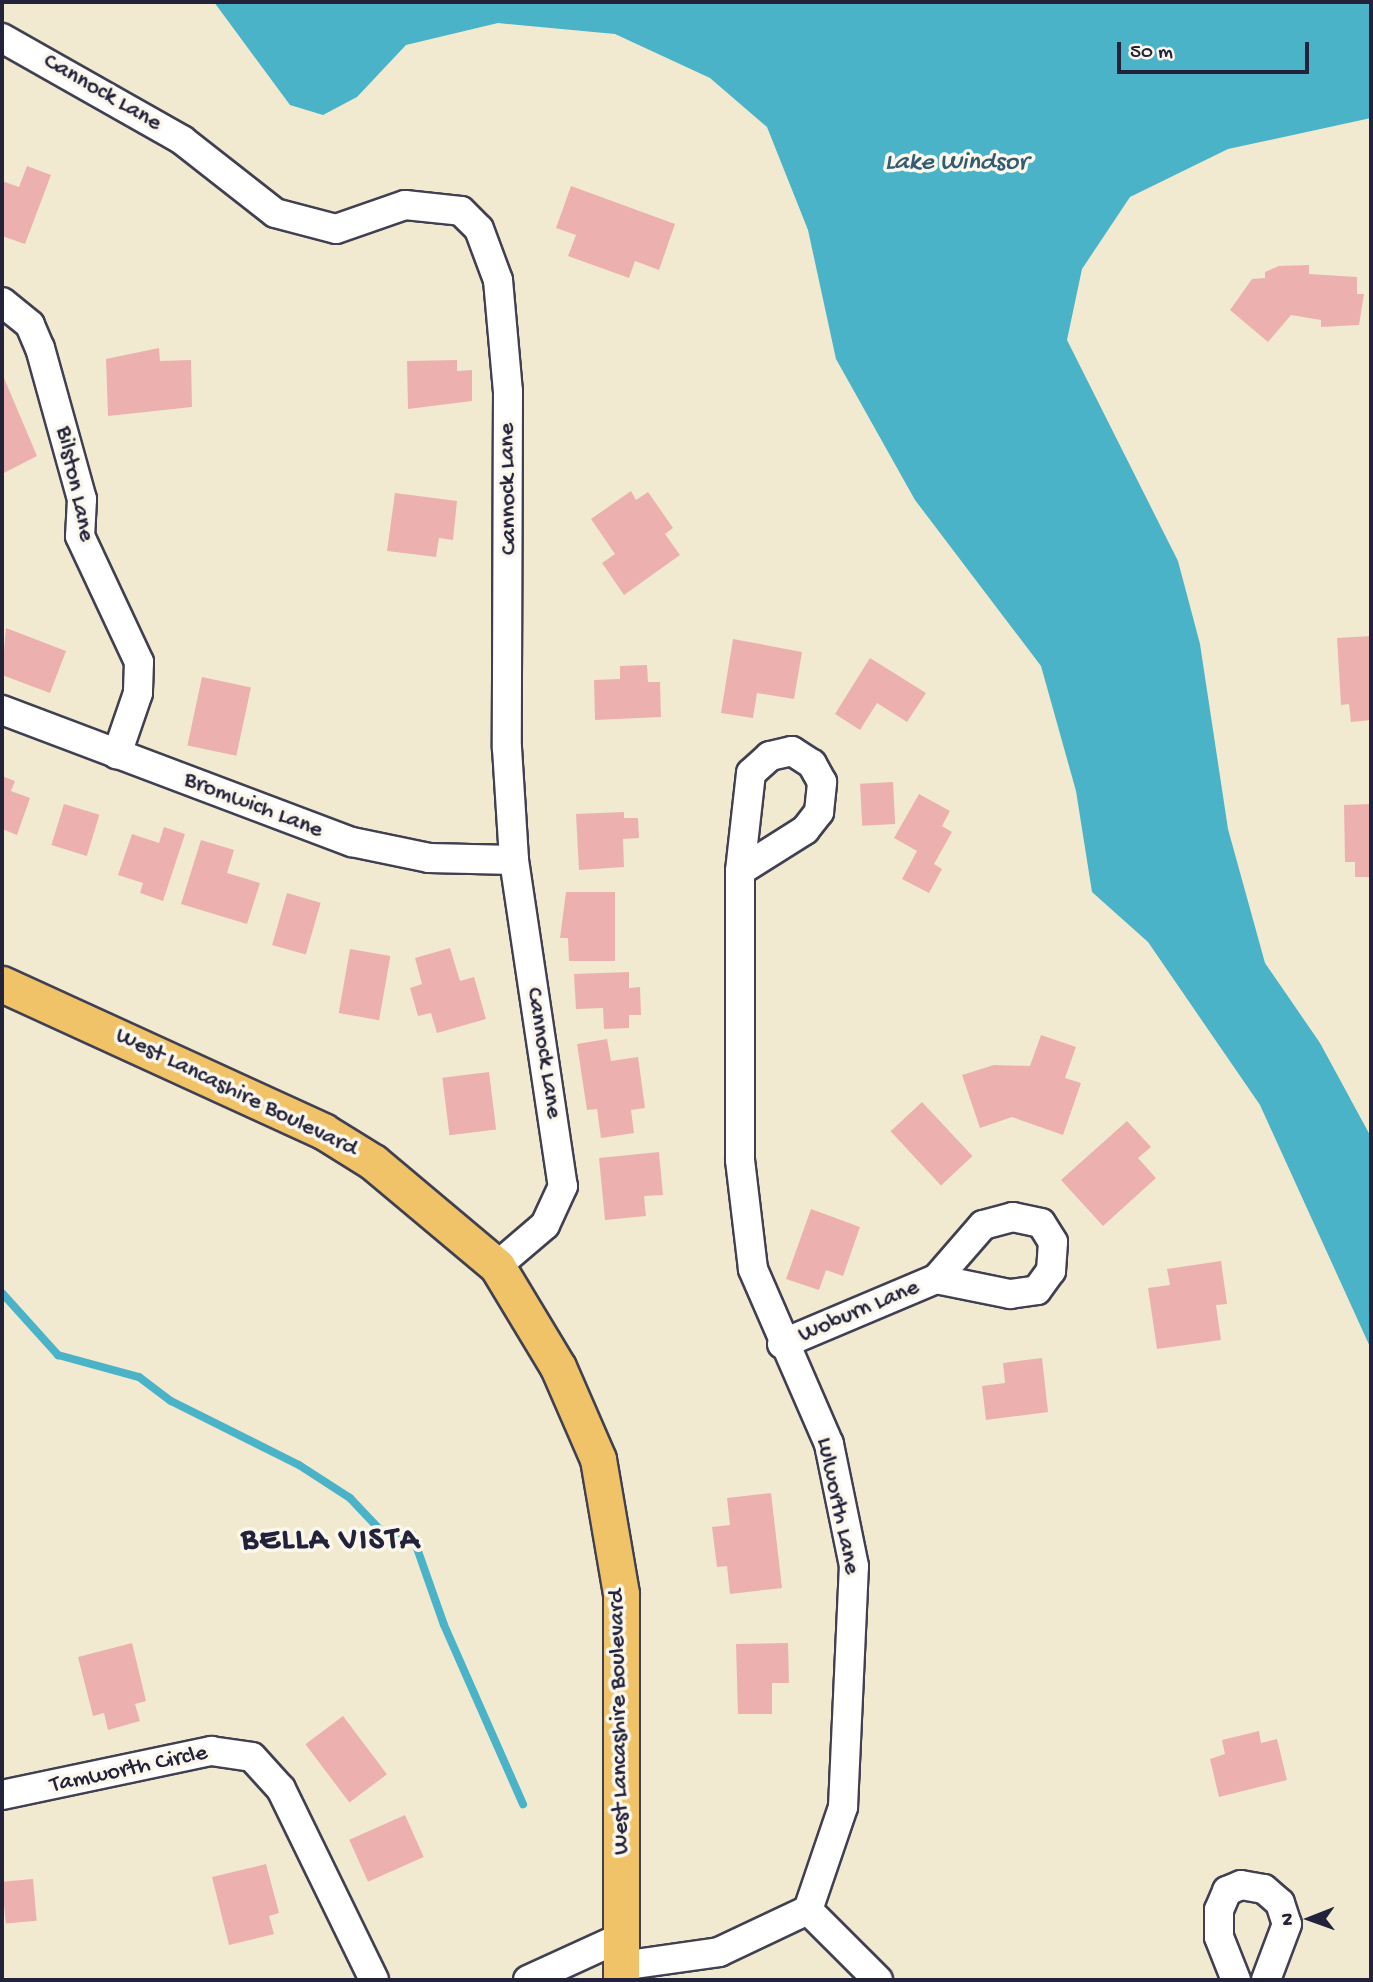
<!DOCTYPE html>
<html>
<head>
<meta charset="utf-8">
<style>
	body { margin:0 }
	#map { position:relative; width:1373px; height:1982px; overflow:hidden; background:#f1ead1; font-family:"Gochi Hand",sans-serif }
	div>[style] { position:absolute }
	.water>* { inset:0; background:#4ab3c8 }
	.stream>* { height:8px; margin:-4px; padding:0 4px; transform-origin:4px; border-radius:4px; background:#4ab3c8 }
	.building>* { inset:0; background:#ecb1ae; transform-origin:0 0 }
	.roads { filter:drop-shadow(2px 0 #414052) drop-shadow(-2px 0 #414052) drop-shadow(0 2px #414052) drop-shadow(0 -2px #414052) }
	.minor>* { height:28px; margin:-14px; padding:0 14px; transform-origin:14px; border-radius:14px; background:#fff }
	.major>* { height:35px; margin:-17.5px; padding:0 17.5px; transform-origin:17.5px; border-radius:17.5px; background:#f1c369 }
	span { translate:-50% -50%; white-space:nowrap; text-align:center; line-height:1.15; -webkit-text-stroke:7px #fbf7ec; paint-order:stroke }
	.street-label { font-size:24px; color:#22223b }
	.water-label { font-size:26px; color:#325c73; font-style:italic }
	.district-label { font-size:32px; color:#22223b; font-weight:700; letter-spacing:2px }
	.frame { position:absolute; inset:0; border:4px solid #22223b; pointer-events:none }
	.north { position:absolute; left:1275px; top:1884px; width:70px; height:70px; -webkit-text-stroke:5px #fbf7ec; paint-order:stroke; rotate:269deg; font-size:19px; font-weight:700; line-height:28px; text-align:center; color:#22223b }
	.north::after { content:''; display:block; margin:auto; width:24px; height:32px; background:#22223b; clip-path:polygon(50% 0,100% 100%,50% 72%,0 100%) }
	.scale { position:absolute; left:1117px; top:42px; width:192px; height:32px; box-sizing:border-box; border:4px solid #22223b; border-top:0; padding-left:9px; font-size:21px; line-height:24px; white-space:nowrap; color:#22223b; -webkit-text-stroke:5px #fbf7ec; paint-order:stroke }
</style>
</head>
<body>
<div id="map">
	<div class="water">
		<i style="clip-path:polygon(214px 2px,1371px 2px,1371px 118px,1228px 149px,1130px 197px,1082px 269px,1067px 340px,1178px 561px,1200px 644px,1228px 829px,1265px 963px,1320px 1043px,1371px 1137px,1371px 1349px,1260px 1105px,1148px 942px,1092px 892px,1076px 791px,1041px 666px,915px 500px,836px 359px,808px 230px,767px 127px,710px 78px,615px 34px,498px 23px,406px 45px,357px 97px,323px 115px,290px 105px)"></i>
	</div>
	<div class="stream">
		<i style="left:2px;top:1293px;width:84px;rotate:47.9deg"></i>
		<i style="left:58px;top:1355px;width:84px;rotate:15.2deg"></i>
		<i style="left:139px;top:1377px;width:40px;rotate:37deg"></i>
		<i style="left:171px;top:1401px;width:143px;rotate:26.6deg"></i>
		<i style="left:299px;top:1465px;width:61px;rotate:32.9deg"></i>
		<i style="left:350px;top:1498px;width:47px;rotate:46.7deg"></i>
		<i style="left:382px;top:1532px;width:30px;rotate:4deg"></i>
		<i style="left:412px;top:1534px;width:96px;rotate:70.6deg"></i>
		<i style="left:444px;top:1625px;width:196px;rotate:66.2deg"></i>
	</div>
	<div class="building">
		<i style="clip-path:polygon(27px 166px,51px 175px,25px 244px,2px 236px,2px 181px,19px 187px)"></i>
		<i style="clip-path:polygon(571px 186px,675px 224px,659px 270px,635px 261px,629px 278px,568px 256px,576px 235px,556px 228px)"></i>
		<i style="clip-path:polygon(1309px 265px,1309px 274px,1357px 277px,1357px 294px,1364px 294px,1359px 325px,1321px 327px,1321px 320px,1291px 315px,1268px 342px,1230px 310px,1252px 279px,1265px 278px,1265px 272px,1279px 266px)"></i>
		<i style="clip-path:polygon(159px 348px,160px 361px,191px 360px,192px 407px,108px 416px,106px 359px)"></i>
		<i style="clip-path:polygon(457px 360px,457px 371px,472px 370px,472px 401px,408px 409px,407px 361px)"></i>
		<i style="clip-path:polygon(4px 378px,37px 456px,2px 474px,2px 379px)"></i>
		<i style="clip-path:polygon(631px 491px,636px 500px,648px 492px,673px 528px,665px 534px,680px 555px,624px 595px,602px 563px,615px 554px,591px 519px)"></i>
		<i style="clip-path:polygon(395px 493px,457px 501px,453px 540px,439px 538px,436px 557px,387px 551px)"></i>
		<i style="clip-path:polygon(6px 628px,66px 651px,50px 693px,2px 675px)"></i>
		<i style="clip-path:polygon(1371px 636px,1371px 720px,1351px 722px,1349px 704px,1341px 705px,1337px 638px)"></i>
		<i style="clip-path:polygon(733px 639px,802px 652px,794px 699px,757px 693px,753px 718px,721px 713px)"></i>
		<i style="clip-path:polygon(870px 658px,926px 693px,907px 722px,877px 703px,860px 730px,835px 714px)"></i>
		<i style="clip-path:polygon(647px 665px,648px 682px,660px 682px,661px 717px,595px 720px,594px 680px,620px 679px,620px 666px)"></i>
		<i style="left:202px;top:677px;width:50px;height:70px;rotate:12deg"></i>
		<i style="clip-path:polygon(2px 776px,15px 781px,11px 791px,30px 798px,17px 835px,2px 829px)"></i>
		<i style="left:893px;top:782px;width:42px;height:33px;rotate:87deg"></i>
		<i style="clip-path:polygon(919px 794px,950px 811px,942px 826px,952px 832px,934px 864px,942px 869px,929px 893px,902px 879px,917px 851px,894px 838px)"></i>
		<i style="left:64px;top:804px;width:37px;height:43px;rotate:17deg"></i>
		<i style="clip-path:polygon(1371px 804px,1371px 877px,1355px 877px,1355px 862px,1345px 862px,1344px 805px)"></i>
		<i style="clip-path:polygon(624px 812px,624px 818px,638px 818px,639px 838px,623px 839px,624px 867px,579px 870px,576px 814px)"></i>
		<i style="clip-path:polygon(164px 827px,185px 834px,163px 901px,140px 893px,143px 883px,118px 875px,132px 834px,159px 843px)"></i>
		<i style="clip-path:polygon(201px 840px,234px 850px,227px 873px,260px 883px,247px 924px,181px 904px)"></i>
		<i style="clip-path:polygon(566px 892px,615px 892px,615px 961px,569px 961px,568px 938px,560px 938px)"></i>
		<i style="left:287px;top:893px;width:35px;height:54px;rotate:16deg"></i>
		<i style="clip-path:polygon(450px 948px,460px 981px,474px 977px,486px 1019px,437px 1033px,431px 1013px,418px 1016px,410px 988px,422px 984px,415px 958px)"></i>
		<i style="left:350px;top:949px;width:41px;height:65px;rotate:10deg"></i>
		<i style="clip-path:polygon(629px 972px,629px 988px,640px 987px,641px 1015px,629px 1015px,629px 1028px,604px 1029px,603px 1008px,576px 1009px,574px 974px)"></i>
		<i style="clip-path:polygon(1041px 1035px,1076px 1047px,1065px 1078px,1081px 1083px,1063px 1135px,1012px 1117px,980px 1128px,962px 1075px,994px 1065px,1030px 1066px)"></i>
		<i style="clip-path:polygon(607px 1039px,611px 1061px,638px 1057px,645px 1108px,631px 1110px,634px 1133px,601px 1138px,597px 1109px,587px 1110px,577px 1044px)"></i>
		<i style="left:489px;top:1072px;width:58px;height:47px;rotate:83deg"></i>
		<i style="left:922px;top:1102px;width:74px;height:43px;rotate:47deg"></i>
		<i style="clip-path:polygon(1127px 1121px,1151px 1147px,1138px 1158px,1156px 1178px,1103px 1226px,1061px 1180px)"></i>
		<i style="clip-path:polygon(659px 1152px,663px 1195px,644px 1196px,646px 1216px,605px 1220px,599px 1158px)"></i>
		<i style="clip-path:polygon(811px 1209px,860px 1227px,843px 1276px,826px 1270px,819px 1290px,786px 1279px)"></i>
		<i style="clip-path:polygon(1221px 1261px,1227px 1304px,1216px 1305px,1221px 1340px,1157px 1349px,1148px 1288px,1170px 1285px,1167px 1269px)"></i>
		<i style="clip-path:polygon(1042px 1358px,1048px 1412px,986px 1420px,982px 1386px,1005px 1383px,1003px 1363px)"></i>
		<i style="clip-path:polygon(771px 1493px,782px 1588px,730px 1594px,727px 1566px,717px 1567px,712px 1527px,730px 1525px,727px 1498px)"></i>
		<i style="clip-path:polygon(132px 1643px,146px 1701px,135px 1704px,140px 1721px,108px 1730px,104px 1713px,93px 1716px,78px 1657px)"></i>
		<i style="clip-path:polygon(788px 1643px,789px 1683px,772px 1683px,772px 1714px,738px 1714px,736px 1644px)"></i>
		<i style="left:343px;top:1716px;width:73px;height:47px;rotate:53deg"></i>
		<i style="clip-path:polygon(1259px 1731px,1261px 1743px,1277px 1739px,1287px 1780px,1219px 1797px,1210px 1759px,1225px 1754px,1222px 1740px)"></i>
		<i style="left:405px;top:1815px;width:46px;height:61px;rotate:66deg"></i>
		<i style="clip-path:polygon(266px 1864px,279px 1913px,269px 1916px,274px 1934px,229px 1945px,212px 1877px)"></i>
		<i style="left:33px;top:1879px;width:42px;height:31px;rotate:85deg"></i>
	</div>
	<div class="roads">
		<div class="minor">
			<i style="left:2px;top:38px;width:207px;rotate:29.5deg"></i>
			<i style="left:182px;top:140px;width:118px;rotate:38.1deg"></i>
			<i style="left:275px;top:213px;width:63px;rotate:14.7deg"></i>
			<i style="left:336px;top:229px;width:73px;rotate:-19.2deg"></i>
			<i style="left:405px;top:205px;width:56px;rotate:6.1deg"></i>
			<i style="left:461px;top:211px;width:25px;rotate:45deg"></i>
			<i style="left:479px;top:229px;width:54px;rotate:69.6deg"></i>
			<i style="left:498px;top:280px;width:111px;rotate:84.9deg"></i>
			<i style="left:508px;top:391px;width:357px;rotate:90.2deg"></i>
			<i style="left:507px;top:748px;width:112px;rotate:86.4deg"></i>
			<i style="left:514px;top:860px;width:330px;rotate:81.5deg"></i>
			<i style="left:563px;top:1186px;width:43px;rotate:114.8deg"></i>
			<i style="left:545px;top:1225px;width:63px;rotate:139.5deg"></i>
			<i style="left:2px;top:302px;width:36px;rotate:39deg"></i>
			<i style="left:30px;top:325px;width:25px;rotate:67deg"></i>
			<i style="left:40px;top:348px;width:157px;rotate:74.5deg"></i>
			<i style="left:82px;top:499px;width:37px;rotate:93deg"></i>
			<i style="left:80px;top:536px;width:139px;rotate:64.9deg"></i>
			<i style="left:139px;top:662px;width:31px;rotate:92deg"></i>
			<i style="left:138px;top:693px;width:65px;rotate:109deg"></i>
			<i style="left:2px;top:710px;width:374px;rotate:20.7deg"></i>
			<i style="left:352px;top:842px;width:79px;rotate:11.7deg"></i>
			<i style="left:429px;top:858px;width:85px;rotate:1.3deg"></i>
			<i style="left:782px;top:1344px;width:167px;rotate:-22.9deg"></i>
			<i style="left:936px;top:1279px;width:76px;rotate:11.5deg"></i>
			<i style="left:1010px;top:1294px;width:27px;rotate:-8deg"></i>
			<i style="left:1037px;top:1290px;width:24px;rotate:-54deg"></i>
			<i style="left:1051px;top:1271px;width:29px;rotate:-86deg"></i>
			<i style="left:1053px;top:1242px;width:22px;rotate:-122deg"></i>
			<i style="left:1041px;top:1223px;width:29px;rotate:-168deg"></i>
			<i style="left:1013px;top:1217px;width:31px;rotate:165deg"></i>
			<i style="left:983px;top:1225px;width:72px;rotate:131deg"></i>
			<i style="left:2px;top:1795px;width:214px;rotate:-11.9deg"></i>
			<i style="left:211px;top:1751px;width:41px;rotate:8.3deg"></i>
			<i style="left:252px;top:1757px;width:43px;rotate:47.8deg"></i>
			<i style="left:281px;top:1789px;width:212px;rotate:64deg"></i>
			<i style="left:808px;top:1910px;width:99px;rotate:45deg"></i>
			<i style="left:621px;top:1966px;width:99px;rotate:-8.1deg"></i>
			<i style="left:719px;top:1952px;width:98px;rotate:-25.3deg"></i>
			<i style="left:808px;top:1910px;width:109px;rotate:-71.2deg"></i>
			<i style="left:843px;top:1807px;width:241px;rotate:-87.4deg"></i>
			<i style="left:854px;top:1566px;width:125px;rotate:-101.6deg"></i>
			<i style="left:829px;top:1444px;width:191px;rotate:-113.5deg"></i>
			<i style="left:753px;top:1269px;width:110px;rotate:-96.8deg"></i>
			<i style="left:740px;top:1160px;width:289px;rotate:-90deg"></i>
			<i style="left:740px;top:871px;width:77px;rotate:-32.2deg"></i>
			<i style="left:805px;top:830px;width:23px;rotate:-52deg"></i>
			<i style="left:819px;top:812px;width:30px;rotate:-84deg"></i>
			<i style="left:822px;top:782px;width:21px;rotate:-119deg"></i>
			<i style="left:812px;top:764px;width:24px;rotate:-147deg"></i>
			<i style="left:792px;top:751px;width:23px;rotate:167deg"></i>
			<i style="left:770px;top:756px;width:25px;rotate:138deg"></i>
			<i style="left:751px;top:773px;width:99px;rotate:96.4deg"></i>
			<i style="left:528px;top:1980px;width:103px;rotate:-24.6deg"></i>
			<i style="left:1236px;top:1980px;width:46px;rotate:-111.6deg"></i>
			<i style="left:1219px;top:1937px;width:27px;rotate:-90deg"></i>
			<i style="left:1219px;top:1910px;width:21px;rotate:-67deg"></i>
			<i style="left:1227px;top:1891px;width:15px;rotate:-23deg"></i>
			<i style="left:1241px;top:1885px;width:23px;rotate:10deg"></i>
			<i style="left:1264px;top:1889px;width:21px;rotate:41deg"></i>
			<i style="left:1280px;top:1903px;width:22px;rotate:72deg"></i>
			<i style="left:1287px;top:1924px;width:60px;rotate:110.6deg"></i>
		</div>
		<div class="major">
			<i style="left:2px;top:984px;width:353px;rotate:24.6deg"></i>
			<i style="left:323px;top:1131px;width:59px;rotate:31.8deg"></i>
			<i style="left:373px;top:1162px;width:162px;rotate:40deg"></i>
			<i style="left:497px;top:1266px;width:118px;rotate:58.9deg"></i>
			<i style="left:558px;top:1367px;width:100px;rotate:66.5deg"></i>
			<i style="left:598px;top:1459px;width:137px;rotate:80.3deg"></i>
			<i style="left:621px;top:1594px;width:386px;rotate:90deg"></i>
		</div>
	</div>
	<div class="street-label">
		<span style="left:102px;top:93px;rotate:30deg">Cannock Lane</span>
		<span style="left:74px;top:484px;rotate:78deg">Bilston Lane</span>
		<span style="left:509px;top:489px;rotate:-91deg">Cannock Lane</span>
		<span style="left:253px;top:806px;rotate:21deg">Bromwich Lane</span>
		<span style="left:543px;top:1053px;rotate:81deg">Cannock Lane</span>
		<span style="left:236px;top:1093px;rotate:26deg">West Lancashire Boulevard</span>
		<span style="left:859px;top:1312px;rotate:-23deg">Woburn Lane</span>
		<span style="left:837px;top:1506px;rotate:78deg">Lulworth Lane</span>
		<span style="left:620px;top:1722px;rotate:-91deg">West Lancashire Boulevard</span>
		<span style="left:129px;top:1770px;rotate:-12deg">Tamworth Circle</span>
	</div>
	<div class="water-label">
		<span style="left:956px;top:164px">Lake Windsor</span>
	</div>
	<div class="district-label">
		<span style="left:331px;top:1541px">BELLA VISTA</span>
	</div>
	<div class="frame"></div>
	<div class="north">N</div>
	<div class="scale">50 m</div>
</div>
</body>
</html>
